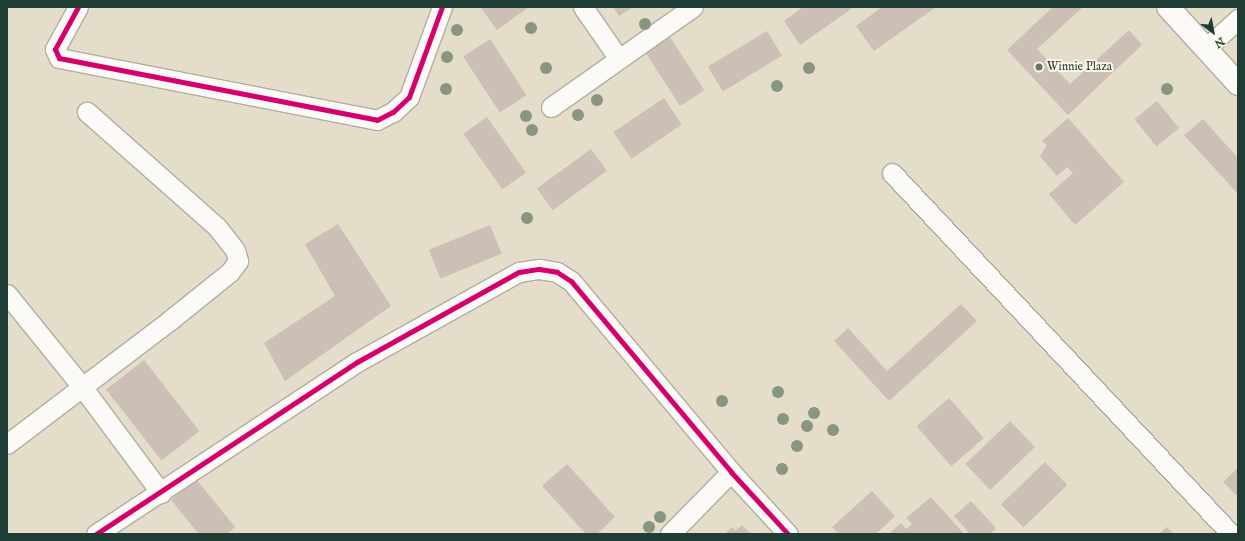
<!DOCTYPE html>
<html>
<head>
<meta charset="utf-8">
<style>
	body { margin:0 }
	#map { position:relative; width:1245px; height:541px; overflow:hidden; background:#e4ddca; font-family:"IM FELL English",serif }
	div>[style] { position:absolute }
	.building>* { inset:0; background:#ccbfb5; transform-origin:0 0 }
	.roads { filter:drop-shadow(1px 0 #b0aea2) drop-shadow(-1px 0 #b0aea2) drop-shadow(0 1px #b0aea2) drop-shadow(0 -1px #b0aea2) }
	.street>* { height:19px; margin:-9.5px; padding:0 9.5px; transform-origin:9.5px; border-radius:9.5px; background:#fbfaf7 }
	.secondary>* { height:22px; margin:-11px; padding:0 11px; transform-origin:11px; border-radius:11px; background:#fbfaf7 }
	.cycleway>* { height:5px; margin:-2.5px; padding:0 2.5px; transform-origin:2.5px; border-radius:2.5px; background:#d6006c }
	.trees>* { width:12px; height:12px; margin:-6px; border-radius:50%; background:#89967f }
	.dots>* { width:11px; height:11px; translate:-50% -50%; box-sizing:border-box; border:2px solid #fcf5e5; border-radius:50% }
	span { translate:-50% -50%; white-space:nowrap; text-align:center; line-height:1.15; -webkit-text-stroke:4px #fcf5e5; paint-order:stroke }
	.poi-label { font-size:12px; color:#1f3d34 }
	.left { translate:0 -50%; text-align:left }
	.frame { position:absolute; inset:0; border:8px solid #1f3d34; pointer-events:none }
	.north { position:absolute; left:1193px; top:12px; width:40px; height:40px; -webkit-text-stroke:3px #fcf5e5; paint-order:stroke; rotate:148deg; font-size:11px; font-weight:700; line-height:16px; text-align:center; color:#1f3d34 }
	.north::after { content:''; display:block; margin:auto; width:14px; height:18px; background:#1f3d34; clip-path:polygon(50% 0,100% 100%,50% 72%,0 100%) }
</style>
</head>
<body>
<div id="map">
	<div class="building">
		<i style="clip-path:polygon(482px 7px,529px 7px,497px 30px,481px 8px)"></i>
		<i style="clip-path:polygon(613px 7px,633px 7px,619px 16px)"></i>
		<i style="clip-path:polygon(803px 7px,854px 7px,800px 45px,784px 21px)"></i>
		<i style="clip-path:polygon(882px 7px,936px 7px,874px 51px,856px 26px)"></i>
		<i style="clip-path:polygon(1053px 7px,1083px 7px,1037px 49px,1070px 84px,1129px 30px,1142px 45px,1068px 115px,1007px 50px)"></i>
		<i style="left:767px;top:31px;width:29px;height:69px;rotate:59deg"></i>
		<i style="left:668px;top:34px;width:67px;height:29px;rotate:57deg"></i>
		<i style="left:490px;top:39px;width:67px;height:32px;rotate:57deg"></i>
		<i style="left:664px;top:98px;width:32px;height:61px;rotate:56deg"></i>
		<i style="left:1157px;top:101px;width:35px;height:29px;rotate:51deg"></i>
		<i style="left:487px;top:117px;width:68px;height:29px;rotate:55deg"></i>
		<i style="clip-path:polygon(1068px 118px,1124px 182px,1075px 225px,1049px 194px,1073px 173px,1067px 167px,1057px 176px,1040px 156px,1047px 145px,1042px 141px)"></i>
		<i style="clip-path:polygon(1203px 119px,1238px 158px,1238px 194px,1184px 135px)"></i>
		<i style="left:591px;top:149px;width:27px;height:67px;rotate:54deg"></i>
		<i style="clip-path:polygon(338px 224px,391px 306px,285px 381px,264px 343px,335px 296px,305px 244px)"></i>
		<i style="left:490px;top:225px;width:31px;height:66px;rotate:68deg"></i>
		<i style="clip-path:polygon(961px 304px,977px 321px,889px 401px,834px 341px,848px 328px,887px 371px)"></i>
		<i style="left:144px;top:360px;width:90px;height:48px;rotate:52deg"></i>
		<i style="left:949px;top:398px;width:53px;height:43px;rotate:49deg"></i>
		<i style="left:1010px;top:421px;width:36px;height:62px;rotate:46deg"></i>
		<i style="left:1045px;top:462px;width:32px;height:61px;rotate:46deg"></i>
		<i style="clip-path:polygon(567px 464px,615px 517px,597px 534px,586px 534px,542px 486px)"></i>
		<i style="clip-path:polygon(1238px 468px,1238px 497px,1223px 482px)"></i>
		<i style="clip-path:polygon(196px 479px,235px 527px,227px 534px,199px 534px,171px 500px)"></i>
		<i style="clip-path:polygon(872px 491px,895px 516px,876px 534px,839px 534px,832px 527px)"></i>
		<i style="clip-path:polygon(931px 497px,964px 534px,889px 534px,901px 523px,906px 529px,912px 524px,906px 518px)"></i>
		<i style="clip-path:polygon(971px 501px,996px 528px,990px 534px,970px 534px,954px 516px)"></i>
		<i style="clip-path:polygon(742px 525px,751px 534px,725px 534px,732px 527px,735px 531px)"></i>
		<i style="clip-path:polygon(1167px 527px,1174px 534px,1159px 534px)"></i>
	</div>
	<div class="roads">
		<div class="street">
			<i style="left:78px;top:7px;width:48px;rotate:118.7deg"></i>
			<i style="left:55px;top:49px;width:10px;rotate:66deg"></i>
			<i style="left:59px;top:58px;width:324px;rotate:11deg"></i>
			<i style="left:377px;top:120px;width:18px;rotate:-27deg"></i>
			<i style="left:393px;top:112px;width:22px;rotate:-43deg"></i>
			<i style="left:409px;top:97px;width:96px;rotate:-69.9deg"></i>
			<i style="left:583px;top:7px;width:63px;rotate:55.3deg"></i>
			<i style="left:1205px;top:49px;width:45px;rotate:-42.3deg"></i>
			<i style="left:551px;top:107px;width:174px;rotate:-35.2deg"></i>
			<i style="left:892px;top:173px;width:495px;rotate:46.8deg"></i>
			<i style="left:7px;top:294px;width:121px;rotate:51deg"></i>
			<i style="left:83px;top:388px;width:131px;rotate:53.4deg"></i>
			<i style="left:7px;top:444px;width:203px;rotate:-37.2deg"></i>
			<i style="left:169px;top:321px;width:78px;rotate:-38.8deg"></i>
			<i style="left:230px;top:272px;width:14px;rotate:-54deg"></i>
			<i style="left:238px;top:261px;width:11px;rotate:-105deg"></i>
			<i style="left:235px;top:250px;width:29px;rotate:-128deg"></i>
			<i style="left:217px;top:227px;width:174px;rotate:-138.5deg"></i>
			<i style="left:96px;top:534px;width:313px;rotate:-33.4deg"></i>
			<i style="left:357px;top:362px;width:185px;rotate:-29.1deg"></i>
			<i style="left:519px;top:272px;width:20px;rotate:-9deg"></i>
			<i style="left:539px;top:269px;width:18px;rotate:9deg"></i>
			<i style="left:557px;top:272px;width:17px;rotate:33deg"></i>
			<i style="left:571px;top:281px;width:249px;rotate:50deg"></i>
			<i style="left:731px;top:472px;width:84px;rotate:47.4deg"></i>
			<i style="left:670px;top:534px;width:87px;rotate:-45.5deg"></i>
		</div>
		<div class="secondary">
			<i style="left:1168px;top:7px;width:104px;rotate:47.7deg"></i>
		</div>
	</div>
	<div class="cycleway">
		<i style="left:78px;top:7px;width:48px;rotate:118.7deg"></i>
		<i style="left:55px;top:49px;width:10px;rotate:66deg"></i>
		<i style="left:59px;top:58px;width:324px;rotate:11deg"></i>
		<i style="left:377px;top:120px;width:18px;rotate:-27deg"></i>
		<i style="left:393px;top:112px;width:22px;rotate:-43deg"></i>
		<i style="left:409px;top:97px;width:96px;rotate:-69.9deg"></i>
		<i style="left:96px;top:534px;width:313px;rotate:-33.4deg"></i>
		<i style="left:357px;top:362px;width:185px;rotate:-29.1deg"></i>
		<i style="left:519px;top:272px;width:20px;rotate:-9deg"></i>
		<i style="left:539px;top:269px;width:18px;rotate:9deg"></i>
		<i style="left:557px;top:272px;width:17px;rotate:33deg"></i>
		<i style="left:571px;top:281px;width:249px;rotate:50deg"></i>
		<i style="left:731px;top:472px;width:84px;rotate:47.4deg"></i>
	</div>
	<div class="trees">
		<i style="left:645px;top:24px"></i>
		<i style="left:531px;top:28px"></i>
		<i style="left:457px;top:30px"></i>
		<i style="left:447px;top:57px"></i>
		<i style="left:546px;top:68px"></i>
		<i style="left:809px;top:68px"></i>
		<i style="left:777px;top:86px"></i>
		<i style="left:446px;top:89px"></i>
		<i style="left:1167px;top:89px"></i>
		<i style="left:597px;top:100px"></i>
		<i style="left:578px;top:115px"></i>
		<i style="left:526px;top:116px"></i>
		<i style="left:532px;top:130px"></i>
		<i style="left:527px;top:218px"></i>
		<i style="left:778px;top:392px"></i>
		<i style="left:722px;top:401px"></i>
		<i style="left:814px;top:413px"></i>
		<i style="left:783px;top:419px"></i>
		<i style="left:807px;top:426px"></i>
		<i style="left:833px;top:430px"></i>
		<i style="left:797px;top:446px"></i>
		<i style="left:782px;top:469px"></i>
		<i style="left:660px;top:517px"></i>
		<i style="left:649px;top:527px"></i>
	</div>
	<div class="dots">
		<i style="left:1039px;top:67px;background:#647568"></i>
	</div>
	<div class="poi-label">
		<span class="left" style="left:1047px;top:67px">Winnie Plaza</span>
	</div>
	<div class="frame"></div>
	<div class="north">N</div>
</div>
</body>
</html>
